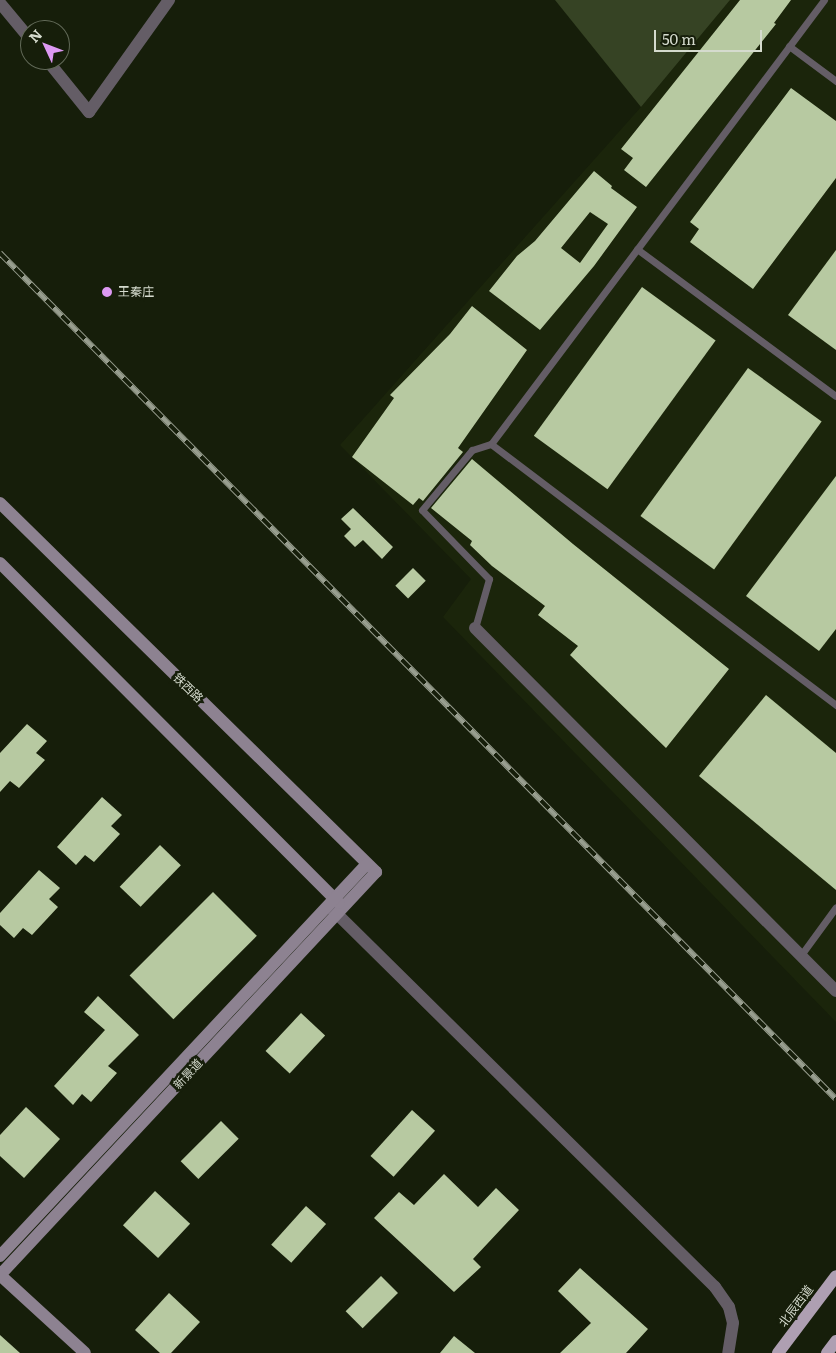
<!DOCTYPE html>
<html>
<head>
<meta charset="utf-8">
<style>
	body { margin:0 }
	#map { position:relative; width:836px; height:1353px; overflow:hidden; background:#161e0a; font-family:Literata,"Noto Sans SC",serif }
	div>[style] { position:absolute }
	.built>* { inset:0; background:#1b250b }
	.green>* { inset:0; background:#364324 }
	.building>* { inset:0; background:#b7c9a1; transform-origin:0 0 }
	.lane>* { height:7px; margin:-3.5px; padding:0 3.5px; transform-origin:3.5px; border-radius:3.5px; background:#645d66 }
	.street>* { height:12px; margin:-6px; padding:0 6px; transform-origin:6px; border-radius:6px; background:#645d66 }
	.secondary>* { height:12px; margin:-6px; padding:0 6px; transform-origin:6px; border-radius:6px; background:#8d8291 }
	.primary>* { height:12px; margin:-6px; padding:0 6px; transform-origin:6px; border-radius:6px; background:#ae9fb2 }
	.rail>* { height:5.5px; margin-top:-2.75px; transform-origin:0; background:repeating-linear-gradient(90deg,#161e0a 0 11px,#989e8f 0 22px); box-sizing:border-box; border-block:1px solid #989e8f }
	.dots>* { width:14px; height:14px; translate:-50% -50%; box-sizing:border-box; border:2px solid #161e0a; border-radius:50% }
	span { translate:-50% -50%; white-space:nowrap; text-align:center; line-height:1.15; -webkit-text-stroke:5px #161e0a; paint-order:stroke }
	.poi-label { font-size:12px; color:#d5dbce }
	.left { translate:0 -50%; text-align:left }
	.street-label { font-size:12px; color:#d5dbce }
	.north { position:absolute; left:20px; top:20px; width:50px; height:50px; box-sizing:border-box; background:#161e0a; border:1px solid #626a58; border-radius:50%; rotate:313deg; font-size:14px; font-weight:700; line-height:20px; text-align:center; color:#d5dbce }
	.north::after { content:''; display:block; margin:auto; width:18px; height:22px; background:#dd99f3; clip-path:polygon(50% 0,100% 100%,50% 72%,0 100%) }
	.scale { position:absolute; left:654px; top:30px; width:108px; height:22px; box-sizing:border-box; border:2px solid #d5dbce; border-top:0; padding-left:6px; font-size:15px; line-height:18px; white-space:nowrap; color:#d5dbce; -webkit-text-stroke:4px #161e0a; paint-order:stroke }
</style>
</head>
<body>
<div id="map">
	<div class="built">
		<i style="clip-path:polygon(730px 0,836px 0,836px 1022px,443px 617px,471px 579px,340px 445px,641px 107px)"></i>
	</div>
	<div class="green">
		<i style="clip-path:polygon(555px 0,730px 0,641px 107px)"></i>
	</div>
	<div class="building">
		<i style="clip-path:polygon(740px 0,791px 0,774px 23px,776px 24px,646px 187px,624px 170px,633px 158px,621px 149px)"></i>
		<i style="clip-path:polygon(791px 88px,836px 121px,836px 178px,753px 289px,690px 242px,699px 229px,690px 222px)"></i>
		<i style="clip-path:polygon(evenodd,594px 171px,612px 186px,611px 188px,637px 207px,594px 266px,540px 330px,489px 291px,517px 256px,535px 241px,594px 171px,590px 212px,608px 224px,580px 263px,561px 248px,590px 212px)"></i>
		<i style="clip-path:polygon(836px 250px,836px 350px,788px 315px)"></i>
		<i style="left:642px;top:287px;width:91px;height:184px;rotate:36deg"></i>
		<i style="clip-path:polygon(472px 306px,527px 350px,458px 448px,463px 452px,423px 501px,419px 498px,413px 505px,352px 457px,394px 398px,390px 395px,450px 334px)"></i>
		<i style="left:748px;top:368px;width:91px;height:183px;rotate:36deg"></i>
		<i style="clip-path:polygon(472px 459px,573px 544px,729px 669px,666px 748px,570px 655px,578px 646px,538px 615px,545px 606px,492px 566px,470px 545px,472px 541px,431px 508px)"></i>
		<i style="clip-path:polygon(836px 476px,836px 629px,819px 651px,746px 596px)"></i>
		<i style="clip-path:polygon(353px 508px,393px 547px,382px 559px,363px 540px,355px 547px,344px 536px,351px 529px,341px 519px)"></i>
		<i style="left:413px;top:568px;width:18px;height:25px;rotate:45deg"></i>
		<i style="clip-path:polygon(766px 695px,836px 753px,836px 890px,699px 776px)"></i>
		<i style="clip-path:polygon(27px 724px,47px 741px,36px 753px,45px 760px,19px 788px,10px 781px,0 792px,0 753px)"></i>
		<i style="clip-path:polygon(102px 797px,122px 815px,111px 826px,120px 834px,94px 862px,85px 855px,76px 865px,57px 847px)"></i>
		<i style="left:160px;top:845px;width:29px;height:58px;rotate:44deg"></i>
		<i style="clip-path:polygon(39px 870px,60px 888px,49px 899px,58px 907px,32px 935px,23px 928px,14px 938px,0 925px,0 913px)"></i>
		<i style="left:213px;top:892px;width:62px;height:118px;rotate:45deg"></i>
		<i style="clip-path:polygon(98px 996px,139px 1035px,108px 1066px,117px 1073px,91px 1102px,82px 1094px,73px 1105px,54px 1086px,105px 1030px,84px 1012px)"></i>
		<i style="left:301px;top:1013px;width:33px;height:52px;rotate:43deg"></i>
		<i style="clip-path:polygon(26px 1107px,60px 1139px,24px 1178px,0 1156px,0 1135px)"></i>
		<i style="left:412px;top:1110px;width:31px;height:62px;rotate:42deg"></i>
		<i style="left:221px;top:1121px;width:25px;height:57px;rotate:45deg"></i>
		<i style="clip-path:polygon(444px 1174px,478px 1207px,496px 1188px,519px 1210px,473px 1259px,481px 1267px,454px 1292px,374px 1218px,399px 1192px,414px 1205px)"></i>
		<i style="left:155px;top:1191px;width:48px;height:47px;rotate:43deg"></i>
		<i style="left:306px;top:1206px;width:27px;height:52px;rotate:42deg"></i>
		<i style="clip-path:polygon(580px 1268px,648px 1329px,626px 1353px,560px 1353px,591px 1323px,558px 1291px)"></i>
		<i style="left:381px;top:1276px;width:24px;height:50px;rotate:45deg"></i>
		<i style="clip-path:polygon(169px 1293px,200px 1322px,171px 1353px,160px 1353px,135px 1330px)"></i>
		<i style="clip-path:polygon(0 1335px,20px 1353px,0 1353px)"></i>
		<i style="clip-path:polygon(454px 1336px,475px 1353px,440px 1353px)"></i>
	</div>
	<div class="lane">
		<i style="left:789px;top:46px;width:59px;rotate:36.7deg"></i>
		<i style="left:637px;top:249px;width:247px;rotate:36.5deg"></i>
		<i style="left:491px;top:444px;width:433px;rotate:37.1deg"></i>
		<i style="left:475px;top:628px;width:51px;rotate:-74.1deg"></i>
		<i style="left:489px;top:579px;width:96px;rotate:-134.2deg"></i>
		<i style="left:422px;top:510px;width:78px;rotate:-50.2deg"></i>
		<i style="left:472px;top:450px;width:20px;rotate:-18deg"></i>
		<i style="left:491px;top:444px;width:555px;rotate:-53.13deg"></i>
		<i style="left:801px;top:955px;width:59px;rotate:-53.9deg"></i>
	</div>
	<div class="street">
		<i style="left:0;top:3px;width:47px;rotate:50.2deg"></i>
		<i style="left:47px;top:60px;width:67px;rotate:51.1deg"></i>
		<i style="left:89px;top:112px;width:138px;rotate:-54.5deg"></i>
		<i style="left:475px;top:628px;width:512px;rotate:45.16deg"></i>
		<i style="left:330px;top:907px;width:541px;rotate:44.63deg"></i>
		<i style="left:715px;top:1287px;width:24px;rotate:55deg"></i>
		<i style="left:729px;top:1307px;width:16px;rotate:76deg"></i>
		<i style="left:733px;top:1323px;width:30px;rotate:99deg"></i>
	</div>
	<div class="secondary">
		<i style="left:0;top:503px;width:527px;rotate:44.46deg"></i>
		<i style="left:376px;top:872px;width:551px;rotate:133.01deg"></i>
		<i style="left:0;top:563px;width:480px;rotate:45.1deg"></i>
		<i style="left:0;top:1256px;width:537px;rotate:-46.89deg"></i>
		<i style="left:0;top:1275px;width:115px;rotate:42.5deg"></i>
	</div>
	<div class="primary">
		<i style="left:778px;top:1353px;width:96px;rotate:-53deg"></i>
		<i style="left:827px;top:1353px;width:15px;rotate:-53deg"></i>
	</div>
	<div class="rail">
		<i style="left:0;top:253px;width:1189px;rotate:45.34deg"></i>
	</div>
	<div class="dots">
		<i style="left:107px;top:292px;background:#dd99f3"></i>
	</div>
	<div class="poi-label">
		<span class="left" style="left:118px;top:292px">王秦庄</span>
	</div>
	<div class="street-label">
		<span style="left:188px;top:688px;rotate:44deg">铁西路</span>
		<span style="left:188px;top:1074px;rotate:-47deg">新景道</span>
		<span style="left:796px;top:1306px;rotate:-53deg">北辰西道</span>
	</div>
	<div class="north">N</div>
	<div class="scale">50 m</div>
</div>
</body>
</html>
